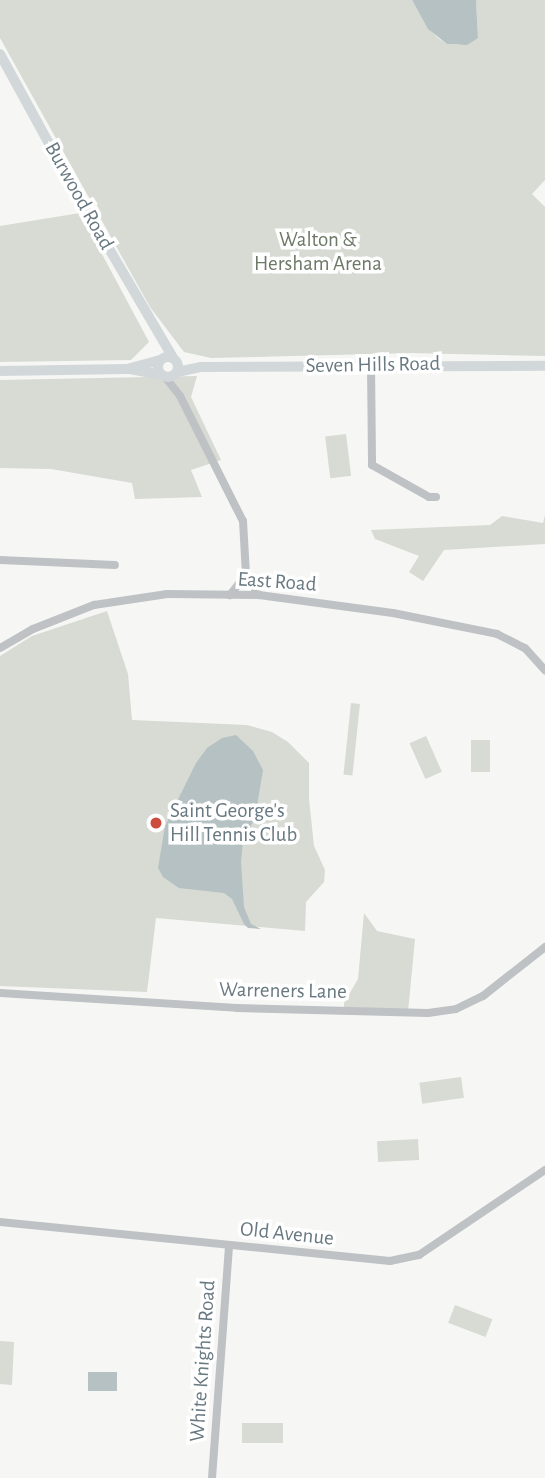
<!DOCTYPE html>
<html>
<head>
<meta charset="utf-8">
<style>
	body { margin:0 }
	#map { position:relative; width:545px; height:1478px; overflow:hidden; background:#f6f6f4; font-family:"Alegreya Sans",sans-serif }
	div>[style] { position:absolute }
	.green>* { inset:0; background:#d7dbd3; transform-origin:0 0 }
	.water>* { inset:0; background:#b5c1c3; transform-origin:0 0 }
	.street>* { height:8px; margin:-4px; padding:0 4px; transform-origin:4px; border-radius:4px; background:#bec2c5 }
	.secondary>* { height:10px; margin:-5px; padding:0 5px; transform-origin:5px; border-radius:5px; background:#d2d8d9 }
	.secondary>.ring { margin:-5px; padding:0; box-sizing:content-box; background:none; border:10px solid #d2d8d9; border-radius:50% }
	.dots>* { width:19px; height:19px; translate:-50% -50%; box-sizing:border-box; border:4px solid #fff; border-radius:50% }
	span { translate:-50% -50%; white-space:nowrap; text-align:center; line-height:1.15; -webkit-text-stroke:7px #fff; paint-order:stroke }
	.street-label { font-size:21px; color:#697981 }
	.park-label { font-size:21px; color:#6d7967 }
	.poi-label { font-size:21px; color:#697981 }
	.left { translate:0 -50%; text-align:left }
</style>
</head>
<body>
<div id="map">
	<div class="green">
		<i style="clip-path:polygon(0 0,412px 0,428px 28px,438px 38px,447px 44px,461px 45px,478px 38px,476px 0,545px 0,545px 180px,532px 194px,545px 207px,545px 356px,411px 353px,211px 358px,184px 352px,150px 307px,0 38px)"></i>
		<i style="clip-path:polygon(80px 213px,149px 342px,131px 360px,0 362px,0 226px)"></i>
		<i style="clip-path:polygon(197px 376px,191px 397px,221px 460px,191px 470px,202px 497px,135px 499px,132px 483px,51px 469px,0 468px,0 380px)"></i>
		<i style="left:346px;top:434px;width:42px;height:21px;rotate:83deg"></i>
		<i style="clip-path:polygon(545px 515px,545px 544px,444px 550px,423px 581px,409px 572px,419px 556px,375px 539px,371px 530px,490px 525px,502px 516px,543px 523px)"></i>
		<i style="clip-path:polygon(107px 611px,128px 674px,132px 720px,247px 725px,272px 732px,288px 742px,309px 763px,309px 799px,314px 846px,325px 870px,324px 882px,306px 902px,305px 931px,156px 918px,147px 992px,0 986px,0 656px,32px 636px)"></i>
		<i style="left:351px;top:703px;width:9px;height:72px;rotate:6deg"></i>
		<i style="left:426px;top:736px;width:39px;height:18px;rotate:66deg"></i>
		<i style="left:471px;top:740px;width:19px;height:32px"></i>
		<i style="clip-path:polygon(364px 913px,377px 931px,415px 939px,408px 1012px,344px 1010px,344px 1003px,358px 979px)"></i>
		<i style="left:461px;top:1077px;width:21px;height:42px;rotate:82deg"></i>
		<i style="left:418px;top:1139px;width:21px;height:41px;rotate:87deg"></i>
		<i style="left:455px;top:1305px;width:40px;height:19px;rotate:21deg"></i>
		<i style="clip-path:polygon(0 1341px,14px 1342px,12px 1385px,0 1384px)"></i>
		<i style="left:242px;top:1423px;width:41px;height:20px"></i>
	</div>
	<div class="water">
		<i style="clip-path:polygon(412px 0,476px 0,478px 38px,467px 45px,447px 44px,428px 29px)"></i>
		<i style="clip-path:polygon(236px 735px,253px 751px,263px 770px,255px 818px,243px 841px,241px 862px,244px 907px,251px 924px,261px 929px,248px 928px,244px 924px,232px 899px,224px 893px,179px 888px,163px 877px,158px 868px,165px 826px,196px 763px,207px 748px,222px 738px)"></i>
		<i style="left:88px;top:1372px;width:29px;height:19px"></i>
	</div>
	<div class="street">
		<i style="left:371px;top:365px;width:100px;rotate:89.4deg"></i>
		<i style="left:372px;top:465px;width:65px;rotate:29.3deg"></i>
		<i style="left:429px;top:497px;width:7px"></i>
		<i style="left:166px;top:378px;width:23px;rotate:52deg"></i>
		<i style="left:180px;top:396px;width:140px;rotate:63.3deg"></i>
		<i style="left:243px;top:521px;width:54px;rotate:86.8deg"></i>
		<i style="left:246px;top:575px;width:26px;rotate:129deg"></i>
		<i style="left:0;top:560px;width:115px;rotate:2.5deg"></i>
		<i style="left:246px;top:575px;width:24px;rotate:57deg"></i>
		<i style="left:0;top:648px;width:38px;rotate:-30deg"></i>
		<i style="left:33px;top:629px;width:66px;rotate:-21.5deg"></i>
		<i style="left:94px;top:605px;width:74px;rotate:-8.6deg"></i>
		<i style="left:167px;top:594px;width:92px;rotate:0.6deg"></i>
		<i style="left:259px;top:595px;width:135px;rotate:7.7deg"></i>
		<i style="left:393px;top:613px;width:106px;rotate:11.4deg"></i>
		<i style="left:497px;top:634px;width:31px;rotate:27deg"></i>
		<i style="left:525px;top:648px;width:30px;rotate:48deg"></i>
		<i style="left:0;top:993px;width:237px;rotate:3.6deg"></i>
		<i style="left:237px;top:1008px;width:191px;rotate:1.5deg"></i>
		<i style="left:428px;top:1013px;width:28px;rotate:-8deg"></i>
		<i style="left:456px;top:1009px;width:30px;rotate:-26deg"></i>
		<i style="left:483px;top:996px;width:79px;rotate:-38.3deg"></i>
		<i style="left:0;top:1222px;width:392px;rotate:5.7deg"></i>
		<i style="left:390px;top:1261px;width:30px;rotate:-12deg"></i>
		<i style="left:419px;top:1255px;width:152px;rotate:-34deg"></i>
		<i style="left:212px;top:1478px;width:233px;rotate:-85.8deg"></i>
	</div>
	<div class="secondary">
		<i style="left:0;top:54px;width:154px;rotate:61.3deg"></i>
		<i style="left:74px;top:189px;width:196px;rotate:59.6deg"></i>
		<i class="ring" style="left:158px;top:357px;width:10px;height:10px"></i>
		<i style="left:130px;top:369px;width:31px;rotate:11deg"></i>
		<i style="left:0;top:371px;width:127px;rotate:-0.9deg"></i>
		<i style="left:127px;top:369px;width:34px;rotate:-15deg"></i>
		<i style="left:177px;top:372px;width:25px;rotate:-12deg"></i>
		<i style="left:201px;top:367px;width:344px;rotate:-0.2deg"></i>
	</div>
	<div class="dots">
		<i style="left:156px;top:823px;background:#cc4d3e"></i>
	</div>
	<div class="street-label">
		<span style="left:79px;top:196px;rotate:61deg">Burwood Road</span>
		<span style="left:373px;top:365px;rotate:-1deg">Seven Hills Road</span>
		<span style="left:277px;top:582px;rotate:4deg">East Road</span>
		<span style="left:283px;top:991px;rotate:1deg">Warreners Lane</span>
		<span style="left:287px;top:1234px;rotate:6deg">Old Avenue</span>
		<span style="left:203px;top:1361px;rotate:-86deg">White Knights Road</span>
	</div>
	<div class="park-label">
		<span style="left:318px;top:252px">Walton &amp;<br>Hersham Arena</span>
	</div>
	<div class="poi-label">
		<span class="left" style="left:170px;top:823px">Saint George's<br>Hill Tennis Club</span>
	</div>
</div>
</body>
</html>
